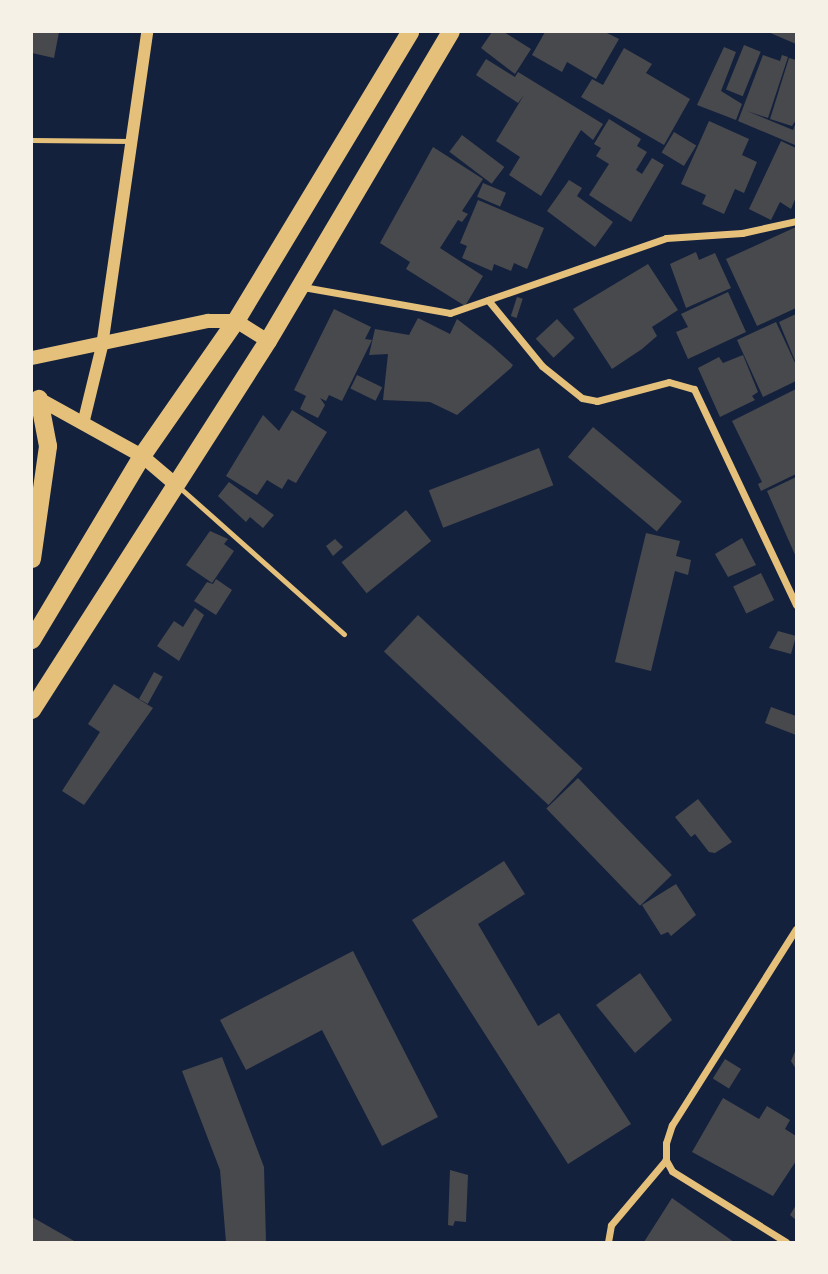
<!DOCTYPE html>
<html>
<head>
<meta charset="utf-8">
<style>
	body { margin:0 }
	#map { position:relative; width:828px; height:1274px; overflow:hidden; background:#14213d; font-family:"Golos Text",sans-serif }
	div>[style] { position:absolute }
	.building>* { inset:0; background:#48494c; transform-origin:0 0 }
	.service>* { height:5px; margin:-2.5px; padding:0 2.5px; transform-origin:2.5px; border-radius:2.5px; background:#e5c07b }
	.minor>* { height:7px; margin:-3.5px; padding:0 3.5px; transform-origin:3.5px; border-radius:3.5px; background:#e5c07b }
	.tertiary>* { height:12px; margin:-6px; padding:0 6px; transform-origin:6px; border-radius:6px; background:#e5c07b }
	.secondary>* { height:14px; margin:-7px; padding:0 7px; transform-origin:7px; border-radius:7px; background:#e5c07b }
	.primary>* { height:18px; margin:-9px; padding:0 9px; transform-origin:9px; border-radius:9px; background:#e5c07b }
	span { translate:-50% -50%; white-space:nowrap; text-align:center; line-height:1.15; -webkit-text-stroke:5px #f6f1e7; paint-order:stroke }
	.frame { position:absolute; inset:0; border:33px solid #f6f1e7; pointer-events:none }
</style>
</head>
<body>
<div id="map">
	<div class="building">
		<i style="clip-path:polygon(32px 32px,59px 32px,54px 58px,32px 53px)"></i>
		<i style="clip-path:polygon(492px 32px,504px 32px,531px 49px,515px 74px,481px 48px)"></i>
		<i style="clip-path:polygon(545px 32px,605px 32px,619px 39px,596px 79px,567px 62px,562px 72px,532px 55px)"></i>
		<i style="clip-path:polygon(768px 32px,796px 32px,796px 44px)"></i>
		<i style="left:744px;top:45px;width:18px;height:48px;rotate:22deg"></i>
		<i style="clip-path:polygon(724px 47px,736px 52px,721px 91px,742px 104px,736px 120px,697px 105px)"></i>
		<i style="clip-path:polygon(624px 48px,652px 64px,646px 73px,690px 99px,664px 145px,581px 97px,592px 79px,603px 85px)"></i>
		<i style="clip-path:polygon(763px 55px,780px 61px,782px 55px,788px 57px,768px 118px,747px 111px,793px 130px,796px 122px,795px 145px,738px 121px)"></i>
		<i style="clip-path:polygon(789px 58px,796px 60px,796px 120px,792px 126px,770px 119px)"></i>
		<i style="clip-path:polygon(486px 59px,515px 77px,518px 72px,603px 124px,593px 140px,581px 130px,541px 196px,509px 175px,520px 157px,496px 141px,524px 95px,518px 103px,476px 75px)"></i>
		<i style="clip-path:polygon(609px 119px,641px 139px,637px 146px,647px 152px,636px 170px,642px 174px,652px 158px,664px 165px,631px 222px,589px 195px,609px 164px,596px 156px,601px 148px,594px 144px)"></i>
		<i style="clip-path:polygon(709px 121px,749px 139px,742px 155px,757px 162px,744px 193px,735px 189px,724px 214px,702px 204px,706px 195px,681px 184px)"></i>
		<i style="left:674px;top:132px;width:26px;height:24px;rotate:31deg"></i>
		<i style="left:462px;top:135px;width:53px;height:21px;rotate:37deg"></i>
		<i style="clip-path:polygon(781px 141px,796px 148px,796px 197px,791px 209px,780px 202px,771px 220px,749px 209px)"></i>
		<i style="clip-path:polygon(433px 147px,483px 179px,462px 211px,468px 214px,462px 222px,458px 220px,440px 248px,483px 276px,465px 306px,406px 269px,410px 262px,380px 243px)"></i>
		<i style="clip-path:polygon(569px 180px,582px 188px,577px 196px,613px 222px,595px 247px,547px 211px)"></i>
		<i style="left:483px;top:183px;width:25px;height:15px;rotate:23deg"></i>
		<i style="clip-path:polygon(478px 200px,544px 228px,527px 269px,514px 263px,511px 271px,494px 264px,492px 271px,462px 258px,467px 246px,460px 243px)"></i>
		<i style="clip-path:polygon(796px 227px,796px 308px,757px 326px,726px 259px)"></i>
		<i style="clip-path:polygon(696px 252px,699px 260px,715px 253px,731px 288px,686px 308px,670px 264px)"></i>
		<i style="clip-path:polygon(648px 264px,678px 310px,652px 327px,657px 336px,642px 349px,612px 369px,573px 309px)"></i>
		<i style="clip-path:polygon(728px 292px,746px 332px,688px 359px,676px 332px,688px 327px,681px 314px)"></i>
		<i style="left:517px;top:297px;width:6px;height:20px;rotate:18deg"></i>
		<i style="clip-path:polygon(334px 309px,371px 327px,365px 339px,372px 340px,342px 401px,329px 395px,326px 401px,320px 398px,325px 405px,318px 418px,300px 409px,306px 396px,294px 390px)"></i>
		<i style="clip-path:polygon(796px 314px,796px 363px,779px 322px)"></i>
		<i style="clip-path:polygon(418px 318px,450px 334px,457px 319px,492px 346px,513px 365px,511px 368px,457px 415px,430px 402px,383px 400px,388px 354px,369px 355px,375px 329px,409px 335px)"></i>
		<i style="left:557px;top:319px;width:26px;height:29px;rotate:47deg"></i>
		<i style="clip-path:polygon(776px 322px,796px 365px,796px 381px,763px 397px,737px 340px)"></i>
		<i style="clip-path:polygon(743px 355px,758px 392px,752px 396px,755px 400px,720px 417px,698px 368px,719px 357px,723px 363px)"></i>
		<i style="left:357px;top:375px;width:28px;height:15px;rotate:26deg"></i>
		<i style="clip-path:polygon(796px 389px,796px 474px,761px 491px,758px 484px,762px 482px,732px 421px)"></i>
		<i style="clip-path:polygon(292px 410px,327px 432px,296px 483px,288px 479px,282px 489px,267px 480px,257px 495px,226px 476px,263px 415px,279px 431px)"></i>
		<i style="left:593px;top:427px;width:116px;height:39px;rotate:40deg"></i>
		<i style="left:539px;top:448px;width:40px;height:118px;rotate:69deg"></i>
		<i style="clip-path:polygon(796px 477px,796px 557px,767px 491px)"></i>
		<i style="clip-path:polygon(229px 482px,274px 515px,263px 528px,250px 517px,246px 522px,218px 496px)"></i>
		<i style="left:406px;top:510px;width:40px;height:83px;rotate:51deg"></i>
		<i style="clip-path:polygon(210px 531px,228px 539px,224px 544px,234px 551px,212px 583px,186px 565px)"></i>
		<i style="clip-path:polygon(646px 533px,680px 541px,676px 556px,691px 560px,688px 575px,675px 571px,651px 671px,615px 662px)"></i>
		<i style="clip-path:polygon(742px 538px,756px 565px,728px 577px,715px 554px)"></i>
		<i style="clip-path:polygon(335px 539px,343px 547px,333px 556px,326px 546px)"></i>
		<i style="left:761px;top:573px;width:30px;height:31px;rotate:64deg"></i>
		<i style="clip-path:polygon(216px 579px,232px 590px,216px 615px,194px 601px,207px 582px,213px 584px)"></i>
		<i style="clip-path:polygon(195px 608px,204px 615px,179px 661px,157px 646px,174px 621px,183px 627px)"></i>
		<i style="left:418px;top:615px;width:225px;height:50px;rotate:43deg"></i>
		<i style="clip-path:polygon(778px 631px,796px 636px,791px 654px,769px 648px)"></i>
		<i style="left:154px;top:672px;width:10px;height:31px;rotate:29deg"></i>
		<i style="clip-path:polygon(114px 684px,153px 708px,84px 805px,62px 791px,100px 732px,88px 724px)"></i>
		<i style="clip-path:polygon(771px 707px,796px 716px,796px 735px,765px 723px)"></i>
		<i style="left:578px;top:778px;width:135px;height:44px;rotate:46deg"></i>
		<i style="clip-path:polygon(698px 799px,732px 842px,715px 853px,709px 852px,695px 834px,691px 837px,675px 817px)"></i>
		<i style="clip-path:polygon(504px 861px,525px 894px,478px 924px,538px 1026px,559px 1013px,631px 1124px,568px 1164px,412px 920px)"></i>
		<i style="clip-path:polygon(676px 884px,696px 915px,671px 936px,668px 932px,661px 935px,642px 905px)"></i>
		<i style="clip-path:polygon(353px 951px,438px 1117px,382px 1146px,322px 1030px,246px 1070px,220px 1020px)"></i>
		<i style="clip-path:polygon(640px 973px,672px 1020px,635px 1053px,596px 1005px)"></i>
		<i style="clip-path:polygon(796px 1049px,796px 1069px,791px 1061px)"></i>
		<i style="clip-path:polygon(222px 1057px,264px 1167px,266px 1242px,226px 1242px,220px 1170px,182px 1071px)"></i>
		<i style="left:725px;top:1059px;width:19px;height:23px;rotate:32deg"></i>
		<i style="clip-path:polygon(723px 1098px,759px 1119px,767px 1106px,790px 1120px,785px 1129px,796px 1136px,796px 1161px,773px 1196px,692px 1152px)"></i>
		<i style="clip-path:polygon(450px 1170px,468px 1175px,466px 1222px,455px 1221px,453px 1226px,448px 1225px)"></i>
		<i style="clip-path:polygon(672px 1198px,734px 1242px,644px 1242px)"></i>
		<i style="clip-path:polygon(796px 1205px,796px 1220px,790px 1215px)"></i>
		<i style="clip-path:polygon(32px 1217px,76px 1242px,32px 1242px)"></i>
	</div>
	<div class="service">
		<i style="left:32px;top:140px;width:100px;rotate:0.6deg"></i>
		<i style="left:179px;top:487px;width:221px;rotate:41.7deg"></i>
	</div>
	<div class="minor">
		<i style="left:303px;top:287px;width:149px;rotate:10deg"></i>
		<i style="left:450px;top:313px;width:229px;rotate:-19.1deg"></i>
		<i style="left:666px;top:238px;width:76px;rotate:-3.8deg"></i>
		<i style="left:742px;top:233px;width:55px;rotate:-12.5deg"></i>
		<i style="left:488px;top:300px;width:85px;rotate:50.7deg"></i>
		<i style="left:542px;top:366px;width:51px;rotate:38.7deg"></i>
		<i style="left:582px;top:398px;width:15px;rotate:11deg"></i>
		<i style="left:597px;top:401px;width:74px;rotate:-14.8deg"></i>
		<i style="left:669px;top:382px;width:26px;rotate:16deg"></i>
		<i style="left:694px;top:389px;width:239px;rotate:64.7deg"></i>
		<i style="left:608px;top:1242px;width:17px;rotate:-80deg"></i>
		<i style="left:611px;top:1225px;width:85px;rotate:-49.8deg"></i>
		<i style="left:786px;top:1242px;width:134px;rotate:-148.1deg"></i>
		<i style="left:672px;top:1171px;width:13px;rotate:-119deg"></i>
		<i style="left:666px;top:1160px;width:17px;rotate:-90deg"></i>
		<i style="left:666px;top:1143px;width:19px;rotate:-72deg"></i>
		<i style="left:672px;top:1125px;width:232px;rotate:-57.7deg"></i>
	</div>
	<div class="tertiary">
		<i style="left:83px;top:424px;width:80px;rotate:-76.3deg"></i>
		<i style="left:102px;top:346px;width:317px;rotate:-81.8deg"></i>
	</div>
	<div class="secondary">
		<i style="left:32px;top:358px;width:180px;rotate:-11.9deg"></i>
		<i style="left:208px;top:321px;width:28px"></i>
		<i style="left:236px;top:321px;width:38px;rotate:32deg"></i>
		<i style="left:33px;top:400px;width:6px;rotate:-9deg"></i>
		<i style="left:39px;top:399px;width:118px;rotate:29deg"></i>
		<i style="left:142px;top:456px;width:43px;rotate:40.3deg"></i>
	</div>
	<div class="primary">
		<i style="left:32px;top:559px;width:114px;rotate:-81.9deg"></i>
		<i style="left:48px;top:446px;width:48px;rotate:-100.8deg"></i>
		<i style="left:32px;top:640px;width:214px;rotate:-59.1deg"></i>
		<i style="left:142px;top:456px;width:165px;rotate:-55.2deg"></i>
		<i style="left:236px;top:321px;width:337px;rotate:-58.9deg"></i>
		<i style="left:32px;top:710px;width:438px;rotate:-57.4deg"></i>
		<i style="left:268px;top:341px;width:359px;rotate:-59.4deg"></i>
	</div>
	<div class="frame"></div>
</div>
</body>
</html>
